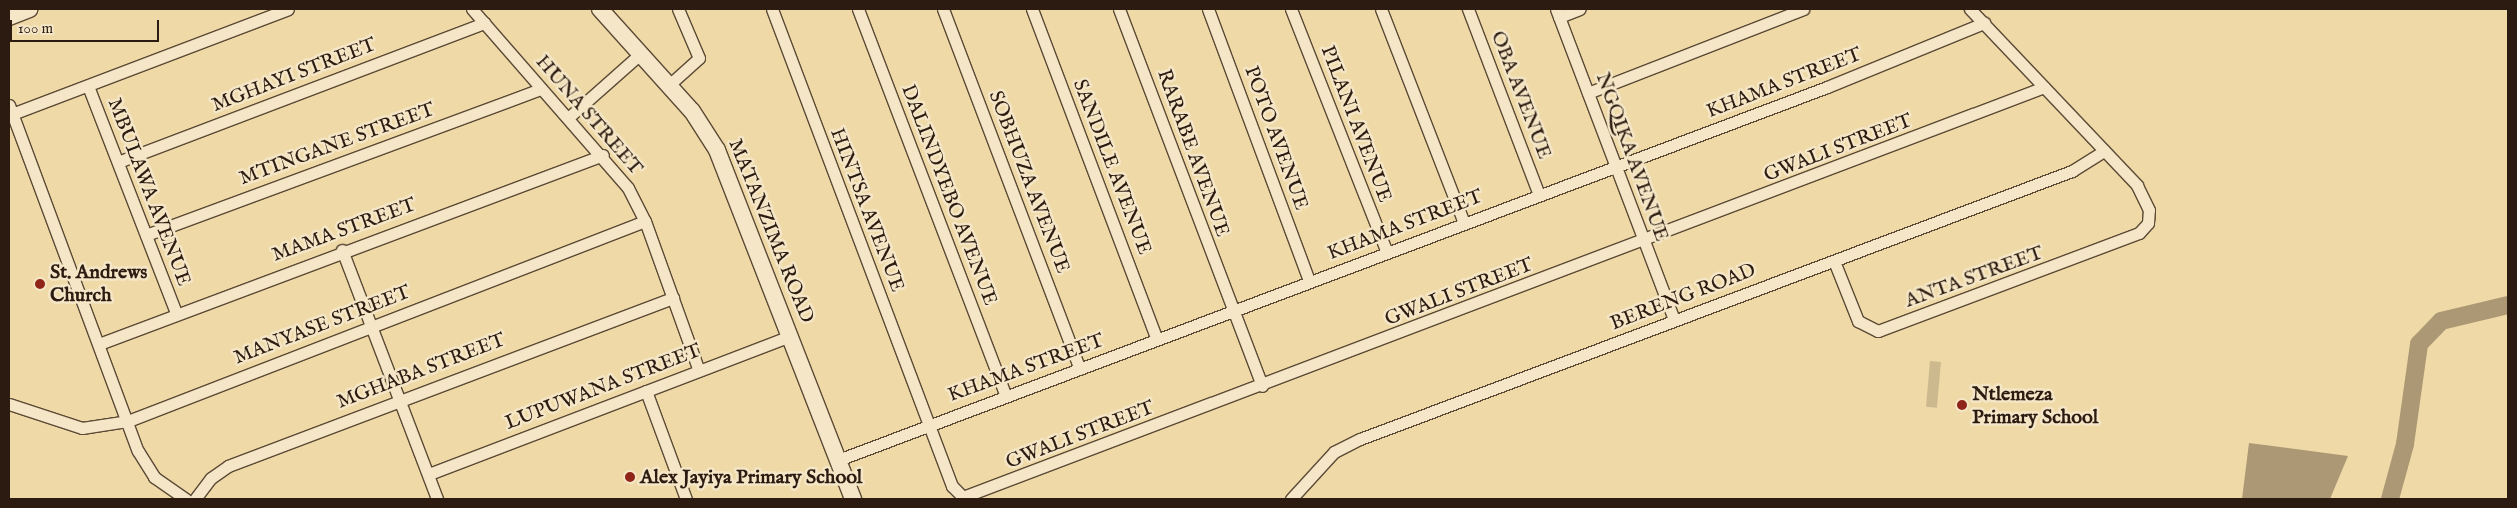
<!DOCTYPE html>
<html>
<head>
<meta charset="utf-8">
<style>
	body { margin:0 }
	#map { position:relative; width:2517px; height:508px; overflow:hidden; background:#eed9a7; font-family:"IM FELL English",serif }
	div>[style] { position:absolute }
	.green>* { inset:0; background:#cdb98e; transform-origin:0 0 }
	.water>* { inset:0; background:#ac9874 }
	.river>* { height:18px; margin:-9px; padding:0 9px; transform-origin:9px; border-radius:9px; background:#ac9874 }
	.roads { filter:drop-shadow(1px 0 #5c4a36) drop-shadow(-1px 0 #5c4a36) drop-shadow(0 1px #5c4a36) drop-shadow(0 -1px #5c4a36) }
	.street>* { height:11px; margin:-5.5px; padding:0 5.5px; transform-origin:5.5px; border-radius:5.5px; background:#f4e6c6 }
	.secondary>* { height:16px; margin:-8px; padding:0 8px; transform-origin:8px; border-radius:8px; background:#f4e6c6 }
	.dots>* { width:14px; height:14px; translate:-50% -50%; box-sizing:border-box; border:2px solid #f4e6c6; border-radius:50% }
	span { translate:-50% -50%; white-space:nowrap; text-align:center; line-height:1.15; -webkit-text-stroke:5px #f4e6c6; paint-order:stroke }
	.street-label { font-size:20px; color:#2b1b11 }
	.poi-label { font-size:20px; color:#2b1b11; font-weight:700 }
	.left { translate:0 -50%; text-align:left }
	.frame { position:absolute; inset:0; border:10px solid #2b1b11; pointer-events:none }
	.scale { position:absolute; left:10px; top:20px; width:149px; height:22px; box-sizing:border-box; border:2px solid #2b1b11; border-top:0; padding-left:6px; font-size:15px; line-height:18px; white-space:nowrap; color:#2b1b11; -webkit-text-stroke:4px #f4e6c6; paint-order:stroke }
</style>
</head>
<body>
<div id="map">
	<div class="green">
		<i style="left:1930px;top:361px;width:11px;height:46px;rotate:5deg"></i>
	</div>
	<div class="water">
		<i style="clip-path:polygon(2249px 443px,2348px 456px,2330px 499px,2242px 499px)"></i>
	</div>
	<div class="river">
		<i style="left:2390px;top:499px;width:57px;rotate:-74.7deg"></i>
		<i style="left:2405px;top:444px;width:101px;rotate:-82deg"></i>
		<i style="left:2419px;top:344px;width:32px;rotate:-46deg"></i>
		<i style="left:2441px;top:321px;width:69px;rotate:-13.4deg"></i>
	</div>
	<div class="roads">
		<div class="street">
			<i style="left:472px;top:9px;width:237px;rotate:48.9deg"></i>
			<i style="left:628px;top:188px;width:37px;rotate:63deg"></i>
			<i style="left:645px;top:221px;width:159px;rotate:70.2deg"></i>
			<i style="left:772px;top:9px;width:510px;rotate:69.33deg"></i>
			<i style="left:952px;top:486px;width:16px;rotate:45deg"></i>
			<i style="left:963px;top:497px;width:1156px;rotate:-20.77deg"></i>
			<i style="left:858px;top:9px;width:412px;rotate:69.1deg"></i>
			<i style="left:943px;top:9px;width:385px;rotate:69.2deg"></i>
			<i style="left:1032px;top:9px;width:353px;rotate:69.3deg"></i>
			<i style="left:1119px;top:9px;width:403px;rotate:69.2deg"></i>
			<i style="left:1208px;top:9px;width:290px;rotate:69.6deg"></i>
			<i style="left:1291px;top:9px;width:262px;rotate:68.5deg"></i>
			<i style="left:1381px;top:9px;width:230px;rotate:68.8deg"></i>
			<i style="left:1468px;top:9px;width:199px;rotate:69.1deg"></i>
			<i style="left:1556px;top:9px;width:332px;rotate:69.2deg"></i>
			<i style="left:1559px;top:17px;width:22px;rotate:-21deg"></i>
			<i style="left:669px;top:85px;width:40px;rotate:-42deg"></i>
			<i style="left:699px;top:58px;width:53px;rotate:-113.2deg"></i>
			<i style="left:88px;top:86px;width:243px;rotate:68.8deg"></i>
			<i style="left:1588px;top:93px;width:231px;rotate:-21.3deg"></i>
			<i style="left:9px;top:105px;width:369px;rotate:69.6deg"></i>
			<i style="left:138px;top:451px;width:31px;rotate:58deg"></i>
			<i style="left:154px;top:477px;width:39px;rotate:35deg"></i>
			<i style="left:12px;top:114px;width:295px;rotate:-20.8deg"></i>
			<i style="left:569px;top:117px;width:96px;rotate:-41.6deg"></i>
			<i style="left:118px;top:162px;width:392px;rotate:-20.8deg"></i>
			<i style="left:146px;top:235px;width:421px;rotate:-20.3deg"></i>
			<i style="left:342px;top:250px;width:267px;rotate:69.1deg"></i>
			<i style="left:1834px;top:261px;width:65px;rotate:68.2deg"></i>
			<i style="left:1858px;top:321px;width:22px;rotate:27deg"></i>
			<i style="left:1878px;top:331px;width:279px;rotate:-20.6deg"></i>
			<i style="left:2139px;top:233px;width:13px;rotate:-48deg"></i>
			<i style="left:2148px;top:223px;width:13px;rotate:-86deg"></i>
			<i style="left:2149px;top:210px;width:28px;rotate:-116deg"></i>
			<i style="left:2137px;top:185px;width:243px;rotate:-133.5deg"></i>
			<i style="left:99px;top:344px;width:538px;rotate:-20.56deg"></i>
			<i style="left:646px;top:391px;width:115px;rotate:69.7deg"></i>
			<i style="left:9px;top:404px;width:77px;rotate:18.2deg"></i>
			<i style="left:82px;top:428px;width:47px;rotate:-8.7deg"></i>
			<i style="left:128px;top:421px;width:554px;rotate:-21.15deg"></i>
			<i style="left:838px;top:460px;width:1057px;rotate:-20.66deg"></i>
			<i style="left:1827px;top:87px;width:170px;rotate:-22.2deg"></i>
			<i style="left:429px;top:474px;width:387px;rotate:-20.9deg"></i>
			<i style="left:195px;top:499px;width:26px;rotate:-53deg"></i>
			<i style="left:211px;top:478px;width:21px;rotate:-35deg"></i>
			<i style="left:228px;top:466px;width:476px;rotate:-20.7deg"></i>
			<i style="left:1291px;top:499px;width:64px;rotate:-47.5deg"></i>
			<i style="left:1334px;top:452px;width:29px;rotate:-27deg"></i>
			<i style="left:1360px;top:439px;width:761px;rotate:-20.63deg"></i>
			<i style="left:2072px;top:171px;width:38px;rotate:-32deg"></i>
		</div>
		<div class="secondary">
			<i style="left:600px;top:9px;width:137px;rotate:48deg"></i>
			<i style="left:692px;top:111px;width:46px;rotate:57.3deg"></i>
			<i style="left:717px;top:150px;width:375px;rotate:68.7deg"></i>
			<i style="left:9px;top:17px;width:22px;rotate:-21deg"></i>
		</div>
	</div>
	<div class="dots">
		<i style="left:40px;top:284px;background:#8f2418"></i>
		<i style="left:1962px;top:405px;background:#8f2418"></i>
		<i style="left:630px;top:477px;background:#8f2418"></i>
	</div>
	<div class="street-label">
		<span style="left:294px;top:75px;rotate:-21deg">MGHAYI STREET</span>
		<span style="left:1784px;top:83px;rotate:-21deg">KHAMA STREET</span>
		<span style="left:1521px;top:95px;rotate:69deg">OBA AVENUE</span>
		<span style="left:589px;top:115px;rotate:49deg">HUNA STREET</span>
		<span style="left:1356px;top:124px;rotate:69deg">PILANI AVENUE</span>
		<span style="left:1276px;top:138px;rotate:70deg">POTO AVENUE</span>
		<span style="left:337px;top:144px;rotate:-20deg">MTINGANE STREET</span>
		<span style="left:1838px;top:148px;rotate:-21deg">GWALI STREET</span>
		<span style="left:1193px;top:153px;rotate:70deg">RARABE AVENUE</span>
		<span style="left:1632px;top:157px;rotate:70deg">NGQIKA AVENUE</span>
		<span style="left:1112px;top:167px;rotate:69deg">SANDILE AVENUE</span>
		<span style="left:1029px;top:182px;rotate:69deg">SOBHUZA AVENUE</span>
		<span style="left:149px;top:192px;rotate:69deg">MBULAWA AVENUE</span>
		<span style="left:949px;top:195px;rotate:69deg">DALINDYEBO AVENUE</span>
		<span style="left:867px;top:210px;rotate:69deg">HINTSA AVENUE</span>
		<span style="left:1405px;top:225px;rotate:-21deg">KHAMA STREET</span>
		<span style="left:344px;top:230px;rotate:-20deg">MAMA STREET</span>
		<span style="left:771px;top:231px;rotate:68deg">MATANZIMA ROAD</span>
		<span style="left:1974px;top:277px;rotate:-20deg">ANTA STREET</span>
		<span style="left:1459px;top:292px;rotate:-21deg">GWALI STREET</span>
		<span style="left:1683px;top:297px;rotate:-21deg">BERENG ROAD</span>
		<span style="left:322px;top:325px;rotate:-21deg">MANYASE STREET</span>
		<span style="left:1026px;top:368px;rotate:-20deg">KHAMA STREET</span>
		<span style="left:421px;top:371px;rotate:-21deg">MGHABA STREET</span>
		<span style="left:603px;top:387px;rotate:-21deg">LUPUWANA STREET</span>
		<span style="left:1080px;top:435px;rotate:-21deg">GWALI STREET</span>
	</div>
	<div class="poi-label">
		<span class="left" style="left:50px;top:284px">St. Andrews<br>Church</span>
		<span class="left" style="left:1972px;top:406px">Ntlemeza<br>Primary School</span>
		<span class="left" style="left:640px;top:477px">Alex Jayiya Primary School</span>
	</div>
	<div class="frame"></div>
	<div class="scale">100 m</div>
</div>
</body>
</html>
